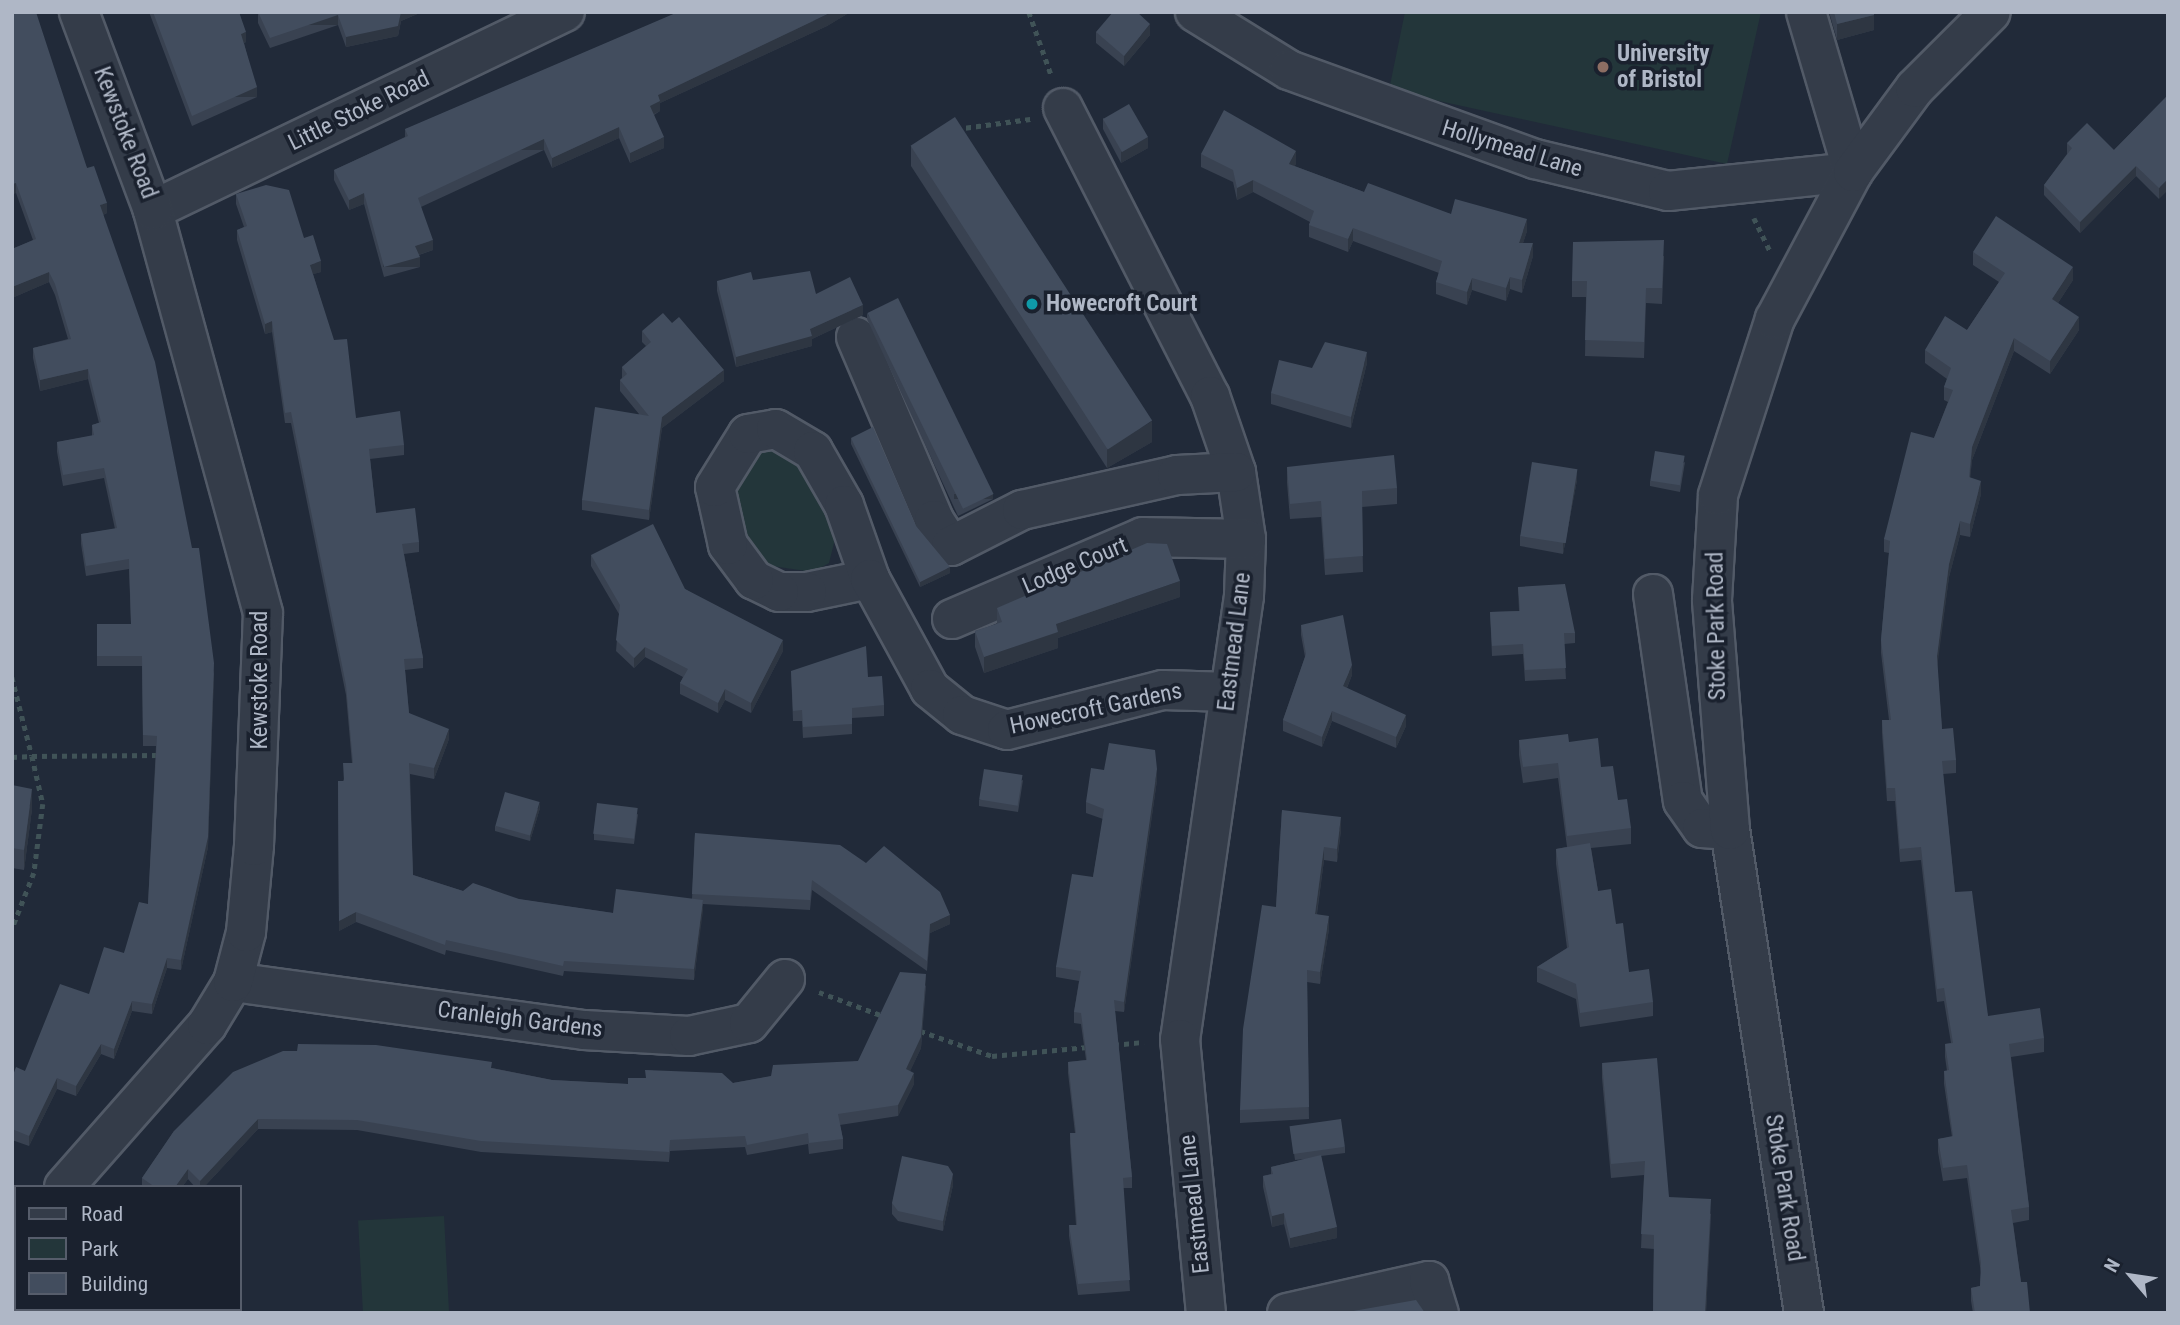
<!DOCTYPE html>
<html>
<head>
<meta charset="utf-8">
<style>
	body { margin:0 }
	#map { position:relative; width:2180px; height:1325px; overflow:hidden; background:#212a39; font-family:"Roboto Condensed",sans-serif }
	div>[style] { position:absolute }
	.green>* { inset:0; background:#23363a; transform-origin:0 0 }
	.path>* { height:4.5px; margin-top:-2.25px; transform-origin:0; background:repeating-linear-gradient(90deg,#405357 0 5px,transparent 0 10px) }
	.roads { filter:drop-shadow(2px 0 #525a67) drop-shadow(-2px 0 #525a67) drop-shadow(0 2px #525a67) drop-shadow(0 -2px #525a67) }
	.minor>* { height:38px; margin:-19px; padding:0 19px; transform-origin:19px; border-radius:19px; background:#343c49 }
	.wall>* { inset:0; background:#394251 }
	.shaded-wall>* { inset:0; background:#2e3642; transform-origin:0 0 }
	.building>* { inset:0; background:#424d5e; transform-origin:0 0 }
	.dots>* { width:19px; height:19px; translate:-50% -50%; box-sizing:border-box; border:4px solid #1a212e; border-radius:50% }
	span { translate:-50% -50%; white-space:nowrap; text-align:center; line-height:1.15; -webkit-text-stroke:7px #1a212e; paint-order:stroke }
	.poi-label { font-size:23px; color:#afb7c6; font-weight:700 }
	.left { translate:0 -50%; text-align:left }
	.street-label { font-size:23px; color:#afb7c6 }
	.frame { position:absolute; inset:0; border:14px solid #afb7c6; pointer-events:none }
	.legend { position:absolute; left:14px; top:1185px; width:228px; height:126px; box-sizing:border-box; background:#1a212e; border:2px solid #565d6b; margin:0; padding:9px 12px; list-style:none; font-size:21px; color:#afb7c6 }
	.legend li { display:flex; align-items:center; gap:14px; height:35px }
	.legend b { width:35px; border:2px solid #565d6b }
	.north { position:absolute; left:2096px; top:1241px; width:70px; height:70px; -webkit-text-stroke:5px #1a212e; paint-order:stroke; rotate:299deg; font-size:19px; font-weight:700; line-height:28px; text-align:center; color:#afb7c6 }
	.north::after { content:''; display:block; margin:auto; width:24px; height:32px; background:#afb7c6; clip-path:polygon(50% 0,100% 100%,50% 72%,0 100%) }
</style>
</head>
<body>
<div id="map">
	<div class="green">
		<i style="clip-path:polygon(1405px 12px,1761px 12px,1727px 164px,1389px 90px)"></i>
		<i style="clip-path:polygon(765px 449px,784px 449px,800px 459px,838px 527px,829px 563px,813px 572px,765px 565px,743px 543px,732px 488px,747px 461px)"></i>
		<i style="left:444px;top:1216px;width:97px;height:86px;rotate:87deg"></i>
	</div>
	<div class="path">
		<i style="left:1029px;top:12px;width:66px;rotate:70.5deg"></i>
		<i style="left:956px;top:129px;width:75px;rotate:-7.7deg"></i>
		<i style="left:1754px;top:218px;width:37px;rotate:64deg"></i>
		<i style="left:12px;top:677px;width:81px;rotate:75.8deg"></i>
		<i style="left:32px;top:756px;width:129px;rotate:-0.4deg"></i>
		<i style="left:12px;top:757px;width:20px;rotate:-3deg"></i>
		<i style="left:32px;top:756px;width:49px;rotate:77.1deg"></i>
		<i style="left:43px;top:804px;width:70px;rotate:97.4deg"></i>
		<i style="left:34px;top:873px;width:60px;rotate:111.4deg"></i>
		<i style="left:819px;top:992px;width:72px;rotate:20.5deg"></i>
		<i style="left:920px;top:1031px;width:76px;rotate:19.1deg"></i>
		<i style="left:992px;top:1056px;width:96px;rotate:-5.4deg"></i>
		<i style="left:1114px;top:1045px;width:30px;rotate:-6deg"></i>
	</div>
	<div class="roads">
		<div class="minor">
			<i style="left:1195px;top:12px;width:110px;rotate:31.7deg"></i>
			<i style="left:1289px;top:70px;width:262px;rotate:19.9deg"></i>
			<i style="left:1535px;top:159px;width:137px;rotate:13.5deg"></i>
			<i style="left:1668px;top:191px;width:186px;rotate:-5.9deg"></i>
			<i style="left:1806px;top:12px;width:167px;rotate:73.6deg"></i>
			<i style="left:1063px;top:108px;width:323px;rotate:63deg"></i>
			<i style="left:1210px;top:396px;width:80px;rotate:71.1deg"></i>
			<i style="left:1236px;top:472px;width:68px;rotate:81.5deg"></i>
			<i style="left:1246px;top:539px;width:57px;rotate:92deg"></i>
			<i style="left:1244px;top:596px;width:448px;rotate:98.2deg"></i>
			<i style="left:1180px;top:1039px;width:275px;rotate:84.6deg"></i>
			<i style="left:153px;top:210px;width:457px;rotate:-25.7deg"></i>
			<i style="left:856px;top:337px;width:199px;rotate:66.9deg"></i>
			<i style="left:934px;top:520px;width:31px;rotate:57deg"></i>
			<i style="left:951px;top:546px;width:80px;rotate:-26.9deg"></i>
			<i style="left:1022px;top:510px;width:159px;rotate:-12.7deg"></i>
			<i style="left:1177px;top:475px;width:59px;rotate:-2.9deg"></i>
			<i style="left:870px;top:579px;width:64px;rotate:168.3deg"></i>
			<i style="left:807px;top:592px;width:28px;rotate:180deg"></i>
			<i style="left:779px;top:592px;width:28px;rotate:-154deg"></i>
			<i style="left:754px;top:580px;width:44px;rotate:-126.6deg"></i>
			<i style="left:728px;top:545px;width:59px;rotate:-102.6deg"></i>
			<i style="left:715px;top:487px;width:62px;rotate:-58.1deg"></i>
			<i style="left:748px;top:434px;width:28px;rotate:-10deg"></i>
			<i style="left:776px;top:429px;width:43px;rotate:30.7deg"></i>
			<i style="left:813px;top:451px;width:62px;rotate:60.1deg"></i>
			<i style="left:844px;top:505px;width:78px;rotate:70.6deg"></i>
			<i style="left:870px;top:579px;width:125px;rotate:61.4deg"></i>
			<i style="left:930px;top:689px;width:41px;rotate:39.1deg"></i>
			<i style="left:962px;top:715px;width:47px;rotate:18.4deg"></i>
			<i style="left:1007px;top:730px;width:161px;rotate:-14.4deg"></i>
			<i style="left:1163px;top:690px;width:67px;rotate:1.7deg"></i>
			<i style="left:1653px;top:594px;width:209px;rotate:81.8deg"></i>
			<i style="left:1683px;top:801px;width:33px;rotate:55deg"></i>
			<i style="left:1702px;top:828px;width:28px;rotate:4deg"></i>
			<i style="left:952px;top:619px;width:208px;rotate:-23.2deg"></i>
			<i style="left:1143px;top:537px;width:103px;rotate:1.1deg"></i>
			<i style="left:233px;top:982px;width:354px;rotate:7.8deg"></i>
			<i style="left:584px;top:1030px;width:105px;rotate:3.3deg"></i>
			<i style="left:689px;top:1036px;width:61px;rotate:-12.2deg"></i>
			<i style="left:749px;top:1023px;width:57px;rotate:-50.7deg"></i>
			<i style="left:64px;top:1187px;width:216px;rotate:-48.6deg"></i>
			<i style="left:207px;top:1025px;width:50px;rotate:-58.8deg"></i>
			<i style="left:233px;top:982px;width:52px;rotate:-75.4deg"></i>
			<i style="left:246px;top:932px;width:86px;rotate:-84.7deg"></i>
			<i style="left:254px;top:846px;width:233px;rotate:-87.8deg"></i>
			<i style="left:263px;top:613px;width:418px;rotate:-105.3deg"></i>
			<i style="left:153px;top:210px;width:211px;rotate:-110.5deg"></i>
			<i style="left:12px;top:1212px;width:4px"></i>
			<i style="left:137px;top:1309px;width:4px;rotate:63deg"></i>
			<i style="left:1287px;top:1313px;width:146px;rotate:-12.7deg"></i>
			<i style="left:1429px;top:1281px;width:34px;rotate:73deg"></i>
			<i style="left:1804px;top:1313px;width:489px;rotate:-98.7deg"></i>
			<i style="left:1730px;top:830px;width:231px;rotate:-94.5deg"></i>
			<i style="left:1712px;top:600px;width:105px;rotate:-86.7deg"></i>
			<i style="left:1718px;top:495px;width:185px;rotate:-72.1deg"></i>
			<i style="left:1775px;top:319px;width:166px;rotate:-62deg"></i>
			<i style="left:1853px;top:172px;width:104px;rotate:-53.6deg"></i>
			<i style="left:1915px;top:88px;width:107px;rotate:-45deg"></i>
		</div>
	</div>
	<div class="wall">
		<i style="clip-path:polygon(12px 12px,87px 168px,107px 213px,103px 215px,214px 674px,208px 847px,181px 970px,167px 968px,152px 1014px,132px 1011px,114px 1059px,101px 1054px,76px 1096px,57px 1089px,29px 1146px,12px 1140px,12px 1078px,25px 1071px,124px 953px,148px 904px,156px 746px,143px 746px,142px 666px,97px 666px,97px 624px,131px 624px,129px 569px,86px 576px,81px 544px,81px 534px,115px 529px,104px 478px,63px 486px,57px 452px,57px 442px,92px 436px,92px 425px,99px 423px,88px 379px,40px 391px,33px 358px,33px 348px,68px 339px,55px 295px,49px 282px,12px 298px,12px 249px,33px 240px,16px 193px,12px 194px)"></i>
		<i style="clip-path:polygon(149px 12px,239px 12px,246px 42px,244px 43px,257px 97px,192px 126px)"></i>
		<i style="clip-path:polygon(258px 12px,422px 12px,401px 21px,398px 36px,346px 47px,338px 25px,270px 48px,258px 23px)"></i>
		<i style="clip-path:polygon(847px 12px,847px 14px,827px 26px,660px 103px,660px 111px,654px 115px,664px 148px,630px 163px,619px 138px,552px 168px,544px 150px,421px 207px,433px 250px,419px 255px,420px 267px,384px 277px,364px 204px,349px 210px,334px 180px,334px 170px,405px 137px,405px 129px)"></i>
		<i style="clip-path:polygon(1829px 12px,1874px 12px,1874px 30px,1837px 40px)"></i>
		<i style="clip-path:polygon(1096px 32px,1150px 35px,1124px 66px,1096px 43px)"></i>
		<i style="clip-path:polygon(2168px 95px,2159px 199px,2136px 176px,2080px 233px,2044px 195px,2044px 185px,2067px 154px,2067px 143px,2114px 150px)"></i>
		<i style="clip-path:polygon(1103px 118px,1148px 148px,1121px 163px,1103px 129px)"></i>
		<i style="clip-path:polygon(911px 146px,1152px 442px,1107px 468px,911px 166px)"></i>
		<i style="clip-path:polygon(1201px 154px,1296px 164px,1294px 166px,1364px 192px,1451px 214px,1527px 231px,1523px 243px,1533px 256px,1522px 293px,1510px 289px,1506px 301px,1472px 290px,1467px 305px,1436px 294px,1436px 282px,1439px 273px,1353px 241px,1348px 252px,1309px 237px,1309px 225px,1310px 222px,1253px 192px,1237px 200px,1233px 182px,1201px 167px)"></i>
		<i style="clip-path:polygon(236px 194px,304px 238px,321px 272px,313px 274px,356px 418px,404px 445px,404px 455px,370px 459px,376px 513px,419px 542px,419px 552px,404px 554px,423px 658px,423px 668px,405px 670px,409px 713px,449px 739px,434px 779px,410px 774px,413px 875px,463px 891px,613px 913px,692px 899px,695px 833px,950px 924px,930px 933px,927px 971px,812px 890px,810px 910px,703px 904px,694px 980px,564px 971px,563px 976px,446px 950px,445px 955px,356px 922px,339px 931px,338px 781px,343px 781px,352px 763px,346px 695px,291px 423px,285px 423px,272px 332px,265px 334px,237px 240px,237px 230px,244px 227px,236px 204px)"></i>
		<i style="clip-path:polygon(1973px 252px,2073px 280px,2058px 303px,2079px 330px,2050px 374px,2014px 351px,1972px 460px,1970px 478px,1981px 494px,1970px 537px,1960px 535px,1949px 577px,1937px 664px,1942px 729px,1956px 760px,1956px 773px,1943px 774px,1955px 892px,1988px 1016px,2044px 1038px,2044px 1052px,2011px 1057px,2029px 1207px,2029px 1220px,2013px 1223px,2021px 1282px,2030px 1313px,1973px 1313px,1971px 1301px,1971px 1288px,1980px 1286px,1981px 1273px,1967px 1178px,1943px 1181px,1938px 1152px,1938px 1139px,1952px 1137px,1944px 1084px,1944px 1071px,1947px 1071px,1945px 1057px,1945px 1044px,1951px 1043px,1944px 1001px,1937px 1002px,1921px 860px,1900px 862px,1895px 801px,1887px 801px,1882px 733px,1882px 720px,1889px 720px,1881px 653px,1881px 640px,1889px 553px,1884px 552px,1884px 539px,1934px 438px,1948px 402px,1944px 400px,1944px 387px,1947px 379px,1925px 363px,1925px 350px,1967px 330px,1999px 282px,1973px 265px)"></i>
		<i style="clip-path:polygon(1664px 256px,1662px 304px,1646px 303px,1644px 358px,1585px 356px,1586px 297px,1572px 297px,1572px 281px)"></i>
		<i style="clip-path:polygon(753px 280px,816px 294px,863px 315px,812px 339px,812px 346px,736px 367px,717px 291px,717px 281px)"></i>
		<i style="clip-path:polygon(867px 313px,993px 499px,958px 516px,867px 319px)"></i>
		<i style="clip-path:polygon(642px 331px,724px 381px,662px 428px,649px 520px,582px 510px,582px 500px,639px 414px,620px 391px,620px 380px,622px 378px,622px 367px,646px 346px,642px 342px)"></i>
		<i style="clip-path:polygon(1367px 363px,1351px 428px,1271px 404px,1271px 393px)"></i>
		<i style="clip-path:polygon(851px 438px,916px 526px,950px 573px,920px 587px,851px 444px)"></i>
		<i style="clip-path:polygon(1685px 462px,1680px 492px,1650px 486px,1650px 481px)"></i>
		<i style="clip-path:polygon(1287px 467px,1397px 488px,1397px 504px,1362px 507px,1363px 572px,1325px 575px,1321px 517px,1290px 519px,1287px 483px)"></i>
		<i style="clip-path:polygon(1577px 480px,1563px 554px,1520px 546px,1520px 536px)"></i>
		<i style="clip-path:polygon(591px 555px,685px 589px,783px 651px,751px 713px,725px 700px,718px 713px,680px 694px,680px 683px,683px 677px,645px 657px,634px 668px,616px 651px,619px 614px,591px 566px)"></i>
		<i style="clip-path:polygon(1518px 587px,1575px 633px,1575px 643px,1564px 644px,1566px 679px,1525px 681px,1523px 654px,1492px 656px,1490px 612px,1519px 611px)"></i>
		<i style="clip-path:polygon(1180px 597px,1058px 638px,1058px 648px,984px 673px,975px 647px,975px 631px,997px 624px,997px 608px)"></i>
		<i style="clip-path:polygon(1301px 625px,1352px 675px,1347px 688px,1406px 726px,1396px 748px,1332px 721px,1322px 747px,1283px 731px,1283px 720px,1305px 657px,1301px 635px)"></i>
		<i style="clip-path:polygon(791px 671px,868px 677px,884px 705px,884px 716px,852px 718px,852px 734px,803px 738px,802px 721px,793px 721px)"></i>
		<i style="clip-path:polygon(1519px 740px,1569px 742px,1601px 767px,1618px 800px,1631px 828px,1631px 844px,1591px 848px,1598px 891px,1616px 924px,1629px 972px,1653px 1002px,1653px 1016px,1580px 1027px,1576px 999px,1537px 982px,1537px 967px,1567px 948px,1556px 864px,1556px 849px,1567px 847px,1558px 778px,1523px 783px,1519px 755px)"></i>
		<i style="clip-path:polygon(1023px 780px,1018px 812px,979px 806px,979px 800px)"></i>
		<i style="clip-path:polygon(1157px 780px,1124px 1012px,1115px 1011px,1132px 1177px,1132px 1188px,1123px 1188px,1130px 1291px,1078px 1295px,1069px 1236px,1069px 1225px,1076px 1225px,1070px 1144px,1070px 1133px,1075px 1133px,1068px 1073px,1068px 1062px,1086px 1060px,1081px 1024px,1074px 1023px,1074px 1012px,1079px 981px,1056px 977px,1056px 967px,1093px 877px,1103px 819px,1086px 813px,1086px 802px)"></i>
		<i style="clip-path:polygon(12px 785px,32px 809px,24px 870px,12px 868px)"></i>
		<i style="clip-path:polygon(540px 808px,530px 841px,495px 831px,495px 826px)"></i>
		<i style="clip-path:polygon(1282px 810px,1341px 830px,1337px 862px,1324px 860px,1317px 914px,1329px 929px,1320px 984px,1307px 982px,1309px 1119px,1240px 1123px,1240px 1110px,1276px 907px)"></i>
		<i style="clip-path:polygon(638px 814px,634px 844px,594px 840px,594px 834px)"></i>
		<i style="clip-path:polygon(926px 985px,921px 1048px,910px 1071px,914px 1084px,898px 1116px,840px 1125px,843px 1139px,843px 1149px,809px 1154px,808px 1144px,747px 1155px,745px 1147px,670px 1151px,669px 1162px,481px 1152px,357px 1130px,258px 1129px,204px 1187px,195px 1187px,188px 1179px,182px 1187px,142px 1187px,142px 1178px,174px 1131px,492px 1068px,552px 1080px,628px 1084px,733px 1083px,858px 1061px)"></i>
		<i style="clip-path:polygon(1602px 1063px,1669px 1197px,1711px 1214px,1706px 1313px,1653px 1313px,1654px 1249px,1641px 1248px,1644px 1175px,1611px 1178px,1602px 1078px)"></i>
		<i style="clip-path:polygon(1290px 1127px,1345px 1147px,1345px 1153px,1321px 1156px,1337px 1238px,1290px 1248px,1284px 1224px,1272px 1227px,1263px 1187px,1263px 1176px,1271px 1174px,1271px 1167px,1305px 1159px,1295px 1160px)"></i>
		<i style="clip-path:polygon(953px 1185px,943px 1231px,898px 1221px,892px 1214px,892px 1203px)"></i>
	</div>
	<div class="shaded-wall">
		<i style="clip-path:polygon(401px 12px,422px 12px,401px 21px,398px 36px,346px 47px,346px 37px)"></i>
		<i style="clip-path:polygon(832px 12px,847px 12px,847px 14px,827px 26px,660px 103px,660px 111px,650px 116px,650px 106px,658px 95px)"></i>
		<i style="left:338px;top:15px;width:10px;height:72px;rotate:90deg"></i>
		<i style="clip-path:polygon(1874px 15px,1874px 30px,1837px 40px,1837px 24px)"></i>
		<i style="clip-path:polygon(1150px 24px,1150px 35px,1124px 66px,1124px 56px)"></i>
		<i style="clip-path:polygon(246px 32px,246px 42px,241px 44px,241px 34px)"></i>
		<i style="left:257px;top:87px;width:10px;height:71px;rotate:90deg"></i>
		<i style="clip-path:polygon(619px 127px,619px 138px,552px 168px,552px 158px)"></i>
		<i style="clip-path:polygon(664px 137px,664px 148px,630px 163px,630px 153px)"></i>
		<i style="clip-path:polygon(1148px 137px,1148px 148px,1121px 163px,1121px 152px)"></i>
		<i style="left:544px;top:139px;width:11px;height:139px;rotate:90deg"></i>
		<i style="clip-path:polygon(1296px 151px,1296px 164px,1289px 177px,1289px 164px)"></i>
		<i style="clip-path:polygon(2136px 166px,2136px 176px,2080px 233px,2080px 222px)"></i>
		<i style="clip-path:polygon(2168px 179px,2168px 190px,2159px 199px,2159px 188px)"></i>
		<i style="clip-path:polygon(1253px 180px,1253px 192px,1237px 200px,1237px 188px)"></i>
		<i style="clip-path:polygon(16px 183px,16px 193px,12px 194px,12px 184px)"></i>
		<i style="clip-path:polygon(364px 193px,364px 204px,349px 210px,349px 200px)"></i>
		<i style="clip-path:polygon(107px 203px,107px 213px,100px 216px,100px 205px)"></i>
		<i style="clip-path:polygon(1527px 219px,1527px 231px,1519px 255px,1519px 243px)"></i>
		<i style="clip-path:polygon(1353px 228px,1353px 241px,1348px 252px,1348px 239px)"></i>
		<i style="clip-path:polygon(433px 240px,433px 250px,415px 256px,415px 246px)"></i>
		<i style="clip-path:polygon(1533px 243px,1533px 256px,1522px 293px,1522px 280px)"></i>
		<i style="left:420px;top:257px;width:10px;height:37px;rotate:90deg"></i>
		<i style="clip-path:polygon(321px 261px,321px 272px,310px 275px,310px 265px)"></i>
		<i style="clip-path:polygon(2073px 267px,2073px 280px,2052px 312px,2052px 299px)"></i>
		<i style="clip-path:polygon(49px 272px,49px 282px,12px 298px,12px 287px)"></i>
		<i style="clip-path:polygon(1510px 277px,1510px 289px,1506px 301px,1506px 288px)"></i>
		<i style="clip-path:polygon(1472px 278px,1472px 290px,1467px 305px,1467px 292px)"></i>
		<i style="clip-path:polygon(863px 305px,863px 315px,812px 339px,812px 346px,736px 367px,736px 357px,810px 329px)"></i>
		<i style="clip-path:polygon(2079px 317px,2079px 330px,2050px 374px,2050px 361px)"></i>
		<i style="clip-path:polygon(272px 321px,272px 332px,265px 334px,265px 324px)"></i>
		<i style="clip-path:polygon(2014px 338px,2014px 351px,1972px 460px,1969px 491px,1972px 447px)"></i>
		<i style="clip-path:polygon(1367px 352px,1367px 363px,1351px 428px,1351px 417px)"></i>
		<i style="clip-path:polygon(88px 369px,88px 379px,40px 391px,40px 380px)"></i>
		<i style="clip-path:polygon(724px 370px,724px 381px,662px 428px,649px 520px,649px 510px,662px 417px)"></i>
		<i style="clip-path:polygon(1152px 421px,1152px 442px,1107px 468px,1107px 448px)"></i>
		<i style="clip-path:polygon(1577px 469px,1577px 480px,1563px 554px,1563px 544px)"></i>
		<i style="clip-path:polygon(1981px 481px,1981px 494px,1970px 537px,1970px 524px)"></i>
		<i style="left:993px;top:494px;width:5px;height:39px;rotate:90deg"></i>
		<i style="clip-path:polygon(1960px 521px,1960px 535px,1949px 577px,1937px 669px,1937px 656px,1949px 564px)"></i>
		<i style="clip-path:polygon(950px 567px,950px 573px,920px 587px,920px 582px)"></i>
		<i style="clip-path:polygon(1180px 581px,1180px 597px,1058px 638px,1058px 648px,984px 673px,984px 657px,1056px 624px)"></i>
		<i style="clip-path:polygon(783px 640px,783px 651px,751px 713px,751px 703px)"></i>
		<i style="clip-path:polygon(645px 647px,645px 657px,634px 668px,634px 658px)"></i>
		<i style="clip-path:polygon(1352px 665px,1352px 675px,1343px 697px,1343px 686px)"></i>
		<i style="clip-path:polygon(214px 674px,208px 847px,181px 970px,181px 960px)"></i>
		<i style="clip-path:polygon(725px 689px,725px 700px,718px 713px,718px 703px)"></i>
		<i style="clip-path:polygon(1332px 711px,1332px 721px,1322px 747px,1322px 737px)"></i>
		<i style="clip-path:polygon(1406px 715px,1406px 726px,1396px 748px,1396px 737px)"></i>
		<i style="clip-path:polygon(449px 729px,449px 739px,434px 779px,434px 768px)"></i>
		<i style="clip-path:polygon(1157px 769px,1157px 780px,1124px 1012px,1124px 1002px)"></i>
		<i style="clip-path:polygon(32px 789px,32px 809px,24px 870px,24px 850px)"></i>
		<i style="clip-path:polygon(540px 802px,540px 808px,530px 841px,530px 836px)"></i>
		<i style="clip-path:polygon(1341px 817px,1341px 830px,1337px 862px,1337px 849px)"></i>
		<i style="clip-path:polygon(1324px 847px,1324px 860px,1315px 926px,1315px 914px)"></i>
		<i style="clip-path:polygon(703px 900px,703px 911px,694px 980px,694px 969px)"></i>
		<i style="clip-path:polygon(356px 912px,356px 922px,339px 931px,339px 921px)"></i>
		<i style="clip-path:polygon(950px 915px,950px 924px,930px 933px,927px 971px,930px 924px)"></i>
		<i style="clip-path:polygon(1329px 916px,1329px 929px,1320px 984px,1320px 972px)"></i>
		<i style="clip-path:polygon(167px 958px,167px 968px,152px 1014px,152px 1004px)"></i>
		<i style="clip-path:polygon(926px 974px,921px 1048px,906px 1080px,906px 1069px)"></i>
		<i style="clip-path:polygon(132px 1001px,132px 1011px,114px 1059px,114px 1049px)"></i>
		<i style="clip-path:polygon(101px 1044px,101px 1054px,76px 1096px,76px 1086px)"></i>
		<i style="clip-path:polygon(914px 1073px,914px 1084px,898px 1116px,898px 1105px)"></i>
		<i style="clip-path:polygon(57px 1078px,57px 1089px,29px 1146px,29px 1136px)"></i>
		<i style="clip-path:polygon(258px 1119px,258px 1129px,204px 1187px,200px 1187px,200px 1181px)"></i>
		<i style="clip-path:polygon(188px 1169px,188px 1179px,182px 1187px,175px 1187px)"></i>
		<i style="clip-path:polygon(953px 1174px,953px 1185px,943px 1231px,943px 1221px)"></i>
		<i style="clip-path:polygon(1711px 1199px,1706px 1313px,1705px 1313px)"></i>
		<i style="clip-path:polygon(1284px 1213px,1284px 1224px,1272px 1227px,1272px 1216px)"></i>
		<i style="clip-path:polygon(1337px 1227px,1337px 1238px,1290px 1248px,1290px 1238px)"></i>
	</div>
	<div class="building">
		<i style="clip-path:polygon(12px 12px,36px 12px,87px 168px,94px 166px,107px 203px,100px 205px,155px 362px,192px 548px,199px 548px,214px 663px,208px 837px,181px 960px,167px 958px,152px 1004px,132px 1001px,114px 1049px,101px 1044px,76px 1086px,57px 1078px,29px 1136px,12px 1129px,12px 1078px,16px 1067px,25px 1071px,60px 984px,89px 994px,104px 947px,124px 953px,139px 902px,148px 904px,157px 736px,143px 735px,142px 656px,97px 656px,97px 624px,131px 624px,129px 559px,86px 566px,81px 534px,117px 528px,104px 468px,63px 475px,57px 442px,94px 435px,92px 425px,101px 422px,88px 369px,40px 380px,33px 348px,71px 339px,55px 284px,49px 272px,12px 287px,12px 249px,36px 239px,16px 183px,12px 184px,12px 139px,14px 138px,12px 133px)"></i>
		<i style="clip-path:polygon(153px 12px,239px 12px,246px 32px,241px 34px,257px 87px,192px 116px)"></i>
		<i style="clip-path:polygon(258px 12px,401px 12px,398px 26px,346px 37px,338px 15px,270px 38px)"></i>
		<i style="clip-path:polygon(678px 12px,832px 12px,658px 95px,660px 101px,650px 106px,664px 137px,630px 153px,619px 127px,552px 158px,544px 139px,418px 198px,433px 240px,415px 246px,420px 257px,384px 267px,364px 193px,349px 200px,334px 170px,408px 136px,405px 129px)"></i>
		<i style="clip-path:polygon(1113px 12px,1137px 12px,1150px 24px,1124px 56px,1096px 32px)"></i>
		<i style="clip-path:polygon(1834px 12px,1874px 12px,1874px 15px,1837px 24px)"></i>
		<i style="clip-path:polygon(2168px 95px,2168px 179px,2159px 188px,2136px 166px,2080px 222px,2044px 185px,2072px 148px,2067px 143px,2087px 123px,2114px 150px)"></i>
		<i style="left:1129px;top:104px;width:38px;height:30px;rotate:60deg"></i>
		<i style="clip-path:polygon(1224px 110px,1296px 151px,1289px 164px,1364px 192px,1368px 183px,1451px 214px,1455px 199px,1527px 219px,1519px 243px,1533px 243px,1522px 280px,1510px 277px,1506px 288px,1472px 278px,1467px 292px,1436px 282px,1442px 261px,1353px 228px,1348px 239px,1309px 225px,1314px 211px,1253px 180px,1237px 188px,1233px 170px,1201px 154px)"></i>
		<i style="left:955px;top:117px;width:362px;height:53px;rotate:57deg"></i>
		<i style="clip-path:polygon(266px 185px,289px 190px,304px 238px,313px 235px,321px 261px,310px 265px,334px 340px,347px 339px,356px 418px,400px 411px,404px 445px,369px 449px,376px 513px,415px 508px,419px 542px,402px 544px,423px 658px,404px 659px,409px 713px,449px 729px,434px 768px,409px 763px,413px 875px,463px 891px,473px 883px,519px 899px,613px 913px,616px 889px,703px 900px,694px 969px,564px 961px,563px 966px,446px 940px,445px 945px,356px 912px,339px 921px,338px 781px,344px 781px,343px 763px,353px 763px,346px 685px,291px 412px,285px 413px,272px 321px,265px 324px,237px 230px,247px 226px,236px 194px)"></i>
		<i style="clip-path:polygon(1996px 216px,2073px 267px,2052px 299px,2079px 317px,2050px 361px,2014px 338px,1972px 447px,1969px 477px,1981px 481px,1970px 524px,1960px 521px,1949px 564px,1937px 656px,1942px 729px,1953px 728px,1956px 760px,1942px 761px,1955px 892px,1972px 891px,1988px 1016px,2040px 1008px,2044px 1038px,2009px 1044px,2029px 1207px,2011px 1210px,2021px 1282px,2027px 1282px,2030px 1313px,1975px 1313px,1971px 1288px,1980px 1286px,1981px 1263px,1967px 1165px,1943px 1168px,1938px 1139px,1953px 1136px,1944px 1071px,1949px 1070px,1945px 1044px,1953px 1043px,1944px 988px,1937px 989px,1921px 847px,1900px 849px,1895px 788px,1887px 788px,1882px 720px,1891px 720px,1881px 640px,1890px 541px,1884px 539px,1911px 432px,1934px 438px,1953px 390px,1944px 387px,1951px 368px,1925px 350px,1945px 316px,1967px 330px,2005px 273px,1973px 252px)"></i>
		<i style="clip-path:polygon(1664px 240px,1662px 288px,1646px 288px,1644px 342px,1585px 340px,1587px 281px,1572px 281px,1573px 242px)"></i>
		<i style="clip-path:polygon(810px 271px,816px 294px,850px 277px,863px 305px,810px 329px,812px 336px,736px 357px,717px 281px,751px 272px,753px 280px)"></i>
		<i style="left:898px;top:298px;width:218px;height:34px;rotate:64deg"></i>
		<i style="clip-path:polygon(663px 313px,672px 323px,679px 317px,724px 370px,662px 417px,649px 510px,582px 500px,595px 407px,649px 416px,620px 380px,627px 374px,622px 367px,651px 342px,642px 331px)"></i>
		<i style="clip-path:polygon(1325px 342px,1367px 352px,1351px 417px,1271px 393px,1279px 360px,1312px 368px)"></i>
		<i style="clip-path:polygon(873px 427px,916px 526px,950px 567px,920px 582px,851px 438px)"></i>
		<i style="left:1655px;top:451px;width:30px;height:30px;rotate:9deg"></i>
		<i style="clip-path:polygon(1394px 455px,1397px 488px,1362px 491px,1363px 556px,1325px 559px,1321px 501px,1290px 504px,1287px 467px)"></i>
		<i style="left:1532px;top:462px;width:46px;height:75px;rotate:9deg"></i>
		<i style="clip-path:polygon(653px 524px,685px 589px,783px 640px,751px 703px,725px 689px,718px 703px,680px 683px,688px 669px,645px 647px,634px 658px,616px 640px,620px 605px,591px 555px)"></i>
		<i style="clip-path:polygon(1147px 543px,1167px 544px,1180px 581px,1056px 624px,1058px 632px,984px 657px,975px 631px,1002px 622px,997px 608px)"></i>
		<i style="clip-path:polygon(1565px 584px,1575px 633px,1564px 633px,1566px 668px,1525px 670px,1523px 644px,1492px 646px,1490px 612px,1520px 611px,1518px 587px)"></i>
		<i style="clip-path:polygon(1343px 615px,1352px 665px,1343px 686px,1406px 715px,1396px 737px,1332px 711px,1322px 737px,1283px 720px,1306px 654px,1301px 625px)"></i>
		<i style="clip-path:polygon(866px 646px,868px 677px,882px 676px,884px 705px,852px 708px,852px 724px,803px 727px,802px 710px,793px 711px,791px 671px)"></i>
		<i style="clip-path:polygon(1568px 734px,1569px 742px,1598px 738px,1601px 767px,1613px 766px,1618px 800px,1627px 799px,1631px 828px,1567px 836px,1558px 763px,1523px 767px,1519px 740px)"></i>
		<i style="clip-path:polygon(1109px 743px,1155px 750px,1157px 769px,1124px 1002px,1114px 1000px,1132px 1177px,1123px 1178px,1130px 1280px,1078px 1284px,1069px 1225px,1077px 1225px,1070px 1133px,1076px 1133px,1068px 1062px,1087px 1060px,1081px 1013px,1074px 1012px,1081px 971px,1056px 967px,1072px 874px,1093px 877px,1104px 809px,1086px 802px,1091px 768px,1104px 770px)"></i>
		<i style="left:984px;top:769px;width:39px;height:31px;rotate:9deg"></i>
		<i style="clip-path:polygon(12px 785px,32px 789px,24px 850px,12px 848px)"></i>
		<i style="left:505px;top:792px;width:36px;height:35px;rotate:16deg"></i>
		<i style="left:597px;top:803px;width:41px;height:31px;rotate:7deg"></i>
		<i style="clip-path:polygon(1282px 810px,1341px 817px,1337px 849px,1324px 847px,1315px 914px,1329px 916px,1320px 972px,1307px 970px,1309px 1107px,1240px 1110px,1243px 1029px,1262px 905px,1276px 907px)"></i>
		<i style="clip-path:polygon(695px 833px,840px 845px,866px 863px,884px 846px,940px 892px,950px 915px,930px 924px,927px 961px,812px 880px,810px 900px,692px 894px)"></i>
		<i style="clip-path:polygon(1590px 843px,1598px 891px,1611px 889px,1616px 924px,1623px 923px,1629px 972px,1649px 969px,1653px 1002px,1580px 1013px,1576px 984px,1537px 967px,1569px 947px,1556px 849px)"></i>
		<i style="clip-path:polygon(900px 972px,926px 974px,921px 1037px,906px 1069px,914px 1073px,898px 1105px,838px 1114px,843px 1139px,809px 1143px,808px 1133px,747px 1145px,745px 1136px,670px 1140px,669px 1152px,481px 1141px,357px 1120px,258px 1119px,200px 1181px,188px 1169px,175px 1187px,155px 1187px,142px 1178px,174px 1131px,233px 1072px,283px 1051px,297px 1051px,298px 1044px,376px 1045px,492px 1062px,491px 1068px,552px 1080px,628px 1084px,628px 1078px,646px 1078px,645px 1070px,722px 1073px,733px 1083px,771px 1076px,773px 1065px,858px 1061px)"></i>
		<i style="clip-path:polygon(1657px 1058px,1669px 1197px,1711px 1199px,1705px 1313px,1653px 1313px,1654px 1235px,1641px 1234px,1645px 1161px,1611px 1164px,1602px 1063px)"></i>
		<i style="left:1341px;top:1119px;width:28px;height:52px;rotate:82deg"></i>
		<i style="clip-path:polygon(1321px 1155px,1337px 1227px,1290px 1238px,1284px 1213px,1272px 1216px,1263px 1176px,1273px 1174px,1271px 1167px)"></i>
		<i style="clip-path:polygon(902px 1156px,948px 1166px,953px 1174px,943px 1221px,898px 1211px,892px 1203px)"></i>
		<i style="clip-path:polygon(12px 1271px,16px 1273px,16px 1309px,85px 1310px,83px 1313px,12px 1313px)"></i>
		<i style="clip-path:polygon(1416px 1300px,1425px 1313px,1342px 1313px)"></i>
	</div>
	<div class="dots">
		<i style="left:1603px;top:67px;background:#8d6e63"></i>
		<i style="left:1032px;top:304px;background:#0f9aa8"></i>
	</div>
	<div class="poi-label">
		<span class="left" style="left:1617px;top:67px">University<br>of Bristol</span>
		<span class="left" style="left:1046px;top:304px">Howecroft Court</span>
	</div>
	<div class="street-label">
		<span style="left:359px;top:111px;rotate:-26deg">Little Stoke Road</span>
		<span style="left:125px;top:133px;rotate:69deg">Kewstoke Road</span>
		<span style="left:1512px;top:149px;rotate:17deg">Hollymead Lane</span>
		<span style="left:1075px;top:566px;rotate:-23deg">Lodge Court</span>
		<span style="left:1717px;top:626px;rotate:-91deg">Stoke Park Road</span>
		<span style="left:1235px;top:642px;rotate:-83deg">Eastmead Lane</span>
		<span style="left:260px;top:680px;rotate:-90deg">Kewstoke Road</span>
		<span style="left:1096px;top:709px;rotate:-12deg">Howecroft Gardens</span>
		<span style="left:520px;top:1020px;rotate:7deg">Cranleigh Gardens</span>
		<span style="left:1784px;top:1188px;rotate:81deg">Stoke Park Road</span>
		<span style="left:1195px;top:1204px;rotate:-96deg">Eastmead Lane</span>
	</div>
	<div class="frame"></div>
	<ul class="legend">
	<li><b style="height:9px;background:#343c49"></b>Road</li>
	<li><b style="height:19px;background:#23363a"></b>Park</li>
	<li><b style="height:19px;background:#424d5e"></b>Building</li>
	</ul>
	<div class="north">N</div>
</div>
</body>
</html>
